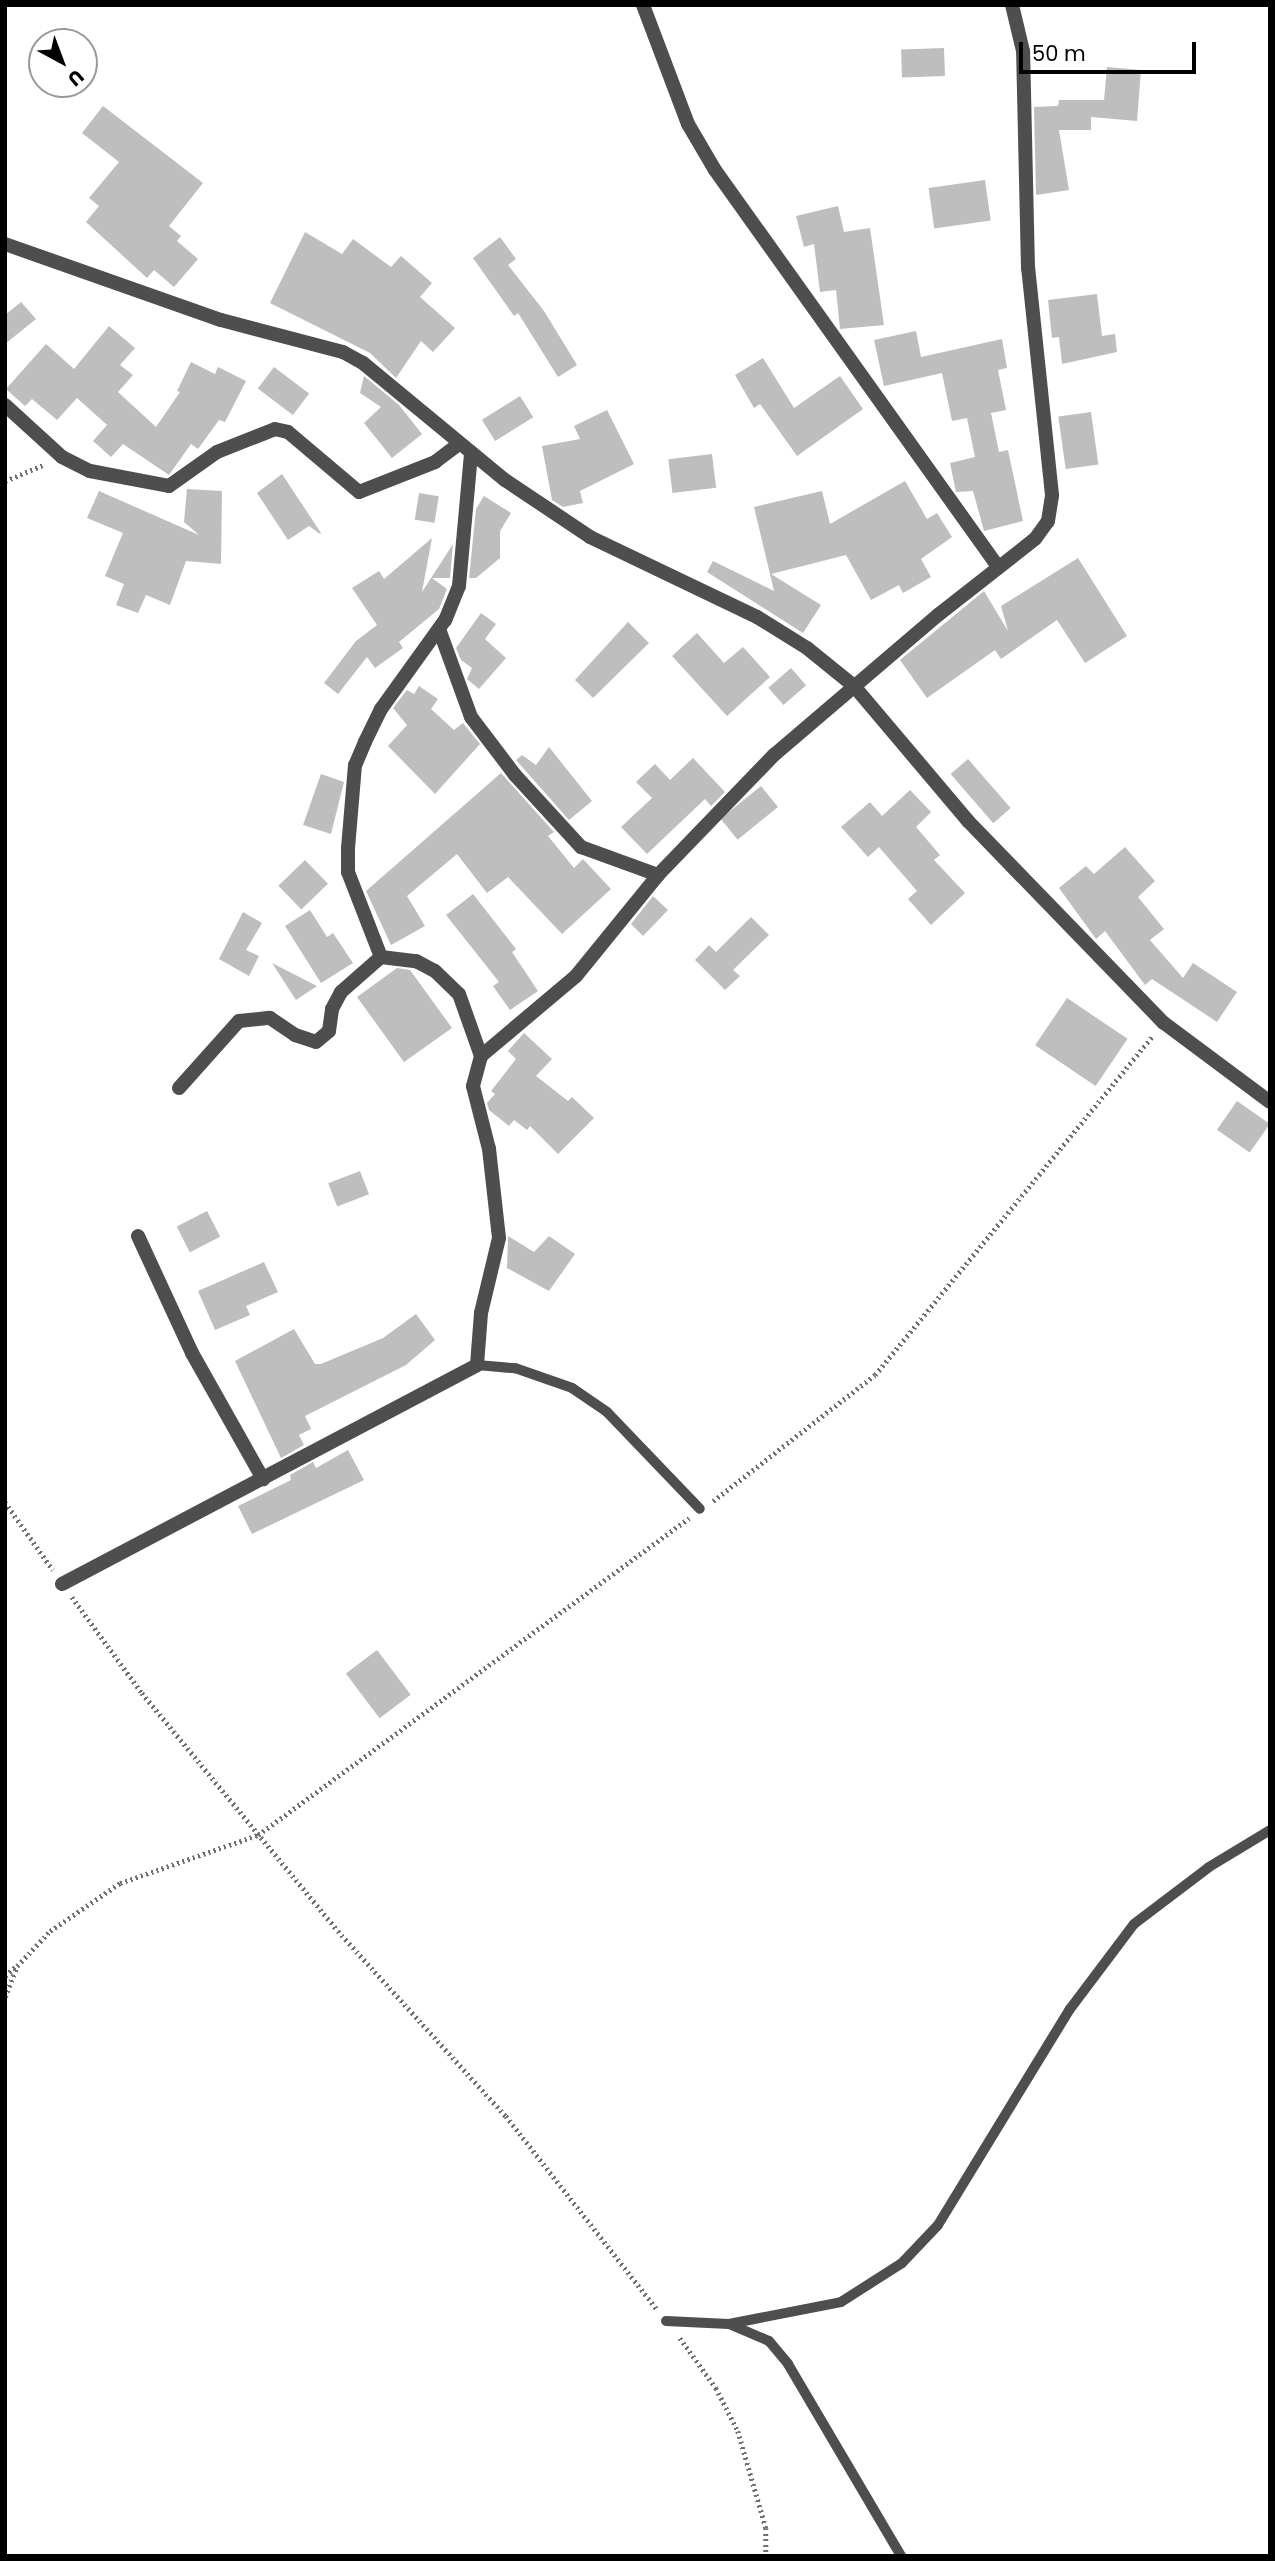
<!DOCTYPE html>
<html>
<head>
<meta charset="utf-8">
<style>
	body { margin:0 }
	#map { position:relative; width:1275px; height:2561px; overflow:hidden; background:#fff; font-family:Poppins,sans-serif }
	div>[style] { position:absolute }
	.building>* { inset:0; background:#bebebe; transform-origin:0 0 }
	.path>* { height:4.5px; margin-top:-2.25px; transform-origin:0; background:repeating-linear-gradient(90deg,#707070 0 2px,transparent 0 5.5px) }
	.service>* { height:10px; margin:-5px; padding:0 5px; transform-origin:5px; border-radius:5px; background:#4e4e4e }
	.minor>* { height:14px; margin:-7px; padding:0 7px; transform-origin:7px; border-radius:7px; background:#4e4e4e }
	span { translate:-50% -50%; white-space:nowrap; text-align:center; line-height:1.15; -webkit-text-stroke:6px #fff; paint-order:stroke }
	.frame { position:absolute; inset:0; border:7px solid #000; pointer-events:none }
	.north { position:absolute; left:28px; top:28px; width:70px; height:70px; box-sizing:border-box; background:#fff; border:2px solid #999; border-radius:50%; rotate:139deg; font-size:19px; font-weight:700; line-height:28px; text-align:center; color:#000 }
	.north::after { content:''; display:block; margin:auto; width:24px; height:32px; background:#000; clip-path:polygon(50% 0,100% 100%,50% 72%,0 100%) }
	.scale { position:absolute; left:1019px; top:42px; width:177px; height:32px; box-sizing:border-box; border:4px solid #000; border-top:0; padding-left:9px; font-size:21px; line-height:24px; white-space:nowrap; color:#000; -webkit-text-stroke:5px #fff; paint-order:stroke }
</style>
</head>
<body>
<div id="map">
	<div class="building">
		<i style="left:944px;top:48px;width:28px;height:43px;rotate:88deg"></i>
		<i style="clip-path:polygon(1107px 67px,1141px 70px,1137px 121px,1091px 117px,1091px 130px,1059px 130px,1069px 190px,1036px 195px,1034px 107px,1058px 106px,1059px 100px,1104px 100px)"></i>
		<i style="clip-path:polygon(103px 106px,203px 183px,169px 226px,181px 236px,177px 241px,198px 259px,174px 287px,154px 270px,147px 278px,86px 222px,99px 206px,89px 198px,119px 162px,82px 133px)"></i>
		<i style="left:985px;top:180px;width:41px;height:57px;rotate:82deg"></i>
		<i style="clip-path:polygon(838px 206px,844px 232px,870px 228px,884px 325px,840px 329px,836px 290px,820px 292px,814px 244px,804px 247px,796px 216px)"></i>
		<i style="clip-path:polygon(305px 232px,342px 254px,353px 239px,391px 267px,401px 256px,432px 283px,420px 297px,455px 328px,433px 352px,421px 341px,396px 378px,370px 353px,270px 303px)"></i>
		<i style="clip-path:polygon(500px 237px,516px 259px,508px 265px,544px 311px,577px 365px,558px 377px,518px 313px,514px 316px,473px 258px)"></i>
		<i style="clip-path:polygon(1097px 294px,1102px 336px,1115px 334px,1117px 352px,1062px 364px,1059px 337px,1052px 338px,1048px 300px)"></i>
		<i style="clip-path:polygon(21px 302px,36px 319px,5px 344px,5px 315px)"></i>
		<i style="clip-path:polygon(109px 326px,135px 348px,120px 365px,133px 375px,118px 392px,156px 427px,180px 392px,177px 391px,191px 362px,215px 374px,218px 367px,246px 381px,225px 422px,219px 420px,198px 449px,191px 444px,169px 475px,123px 444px,111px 457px,93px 441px,107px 425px,77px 398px,57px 420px,32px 399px,25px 406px,6px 389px,46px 344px,74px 369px)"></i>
		<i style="clip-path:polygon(916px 331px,921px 357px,1002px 339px,1007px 368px,998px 370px,1006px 410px,991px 413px,999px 452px,1008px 450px,1023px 521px,984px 531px,973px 491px,956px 492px,950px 463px,975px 457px,967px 418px,952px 421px,942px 373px,884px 386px,874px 340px)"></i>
		<i style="clip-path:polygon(763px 358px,794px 408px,840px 376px,863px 409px,797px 456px,760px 404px,754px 408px,735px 375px)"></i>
		<i style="left:274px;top:367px;width:44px;height:27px;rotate:37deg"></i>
		<i style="clip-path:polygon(364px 376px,399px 405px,422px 434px,392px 458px,364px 423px,381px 407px,360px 393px)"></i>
		<i style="left:520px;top:396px;width:25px;height:45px;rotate:58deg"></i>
		<i style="clip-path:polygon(607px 410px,634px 464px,580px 491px,583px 503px,563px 507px,552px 500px,542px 446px,580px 439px,574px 426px)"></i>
		<i style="left:1091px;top:412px;width:53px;height:33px;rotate:82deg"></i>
		<i style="left:712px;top:454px;width:34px;height:44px;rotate:83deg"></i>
		<i style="clip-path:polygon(282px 474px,321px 533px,320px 534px,309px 526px,288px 540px,257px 493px)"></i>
		<i style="clip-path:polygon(905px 481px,927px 519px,937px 513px,952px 537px,921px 559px,931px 577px,903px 593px,899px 585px,871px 600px,846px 555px,771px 574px,821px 605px,803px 633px,707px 572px,713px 561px,774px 591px,754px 507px,822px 491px,830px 524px)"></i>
		<i style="clip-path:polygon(187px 489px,222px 491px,221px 564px,186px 561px,170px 605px,146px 595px,138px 613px,116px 605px,124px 584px,105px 576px,123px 533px,87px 518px,99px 491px,199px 535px,184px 522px)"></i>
		<i style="left:419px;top:493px;width:20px;height:27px;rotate:9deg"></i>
		<i style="clip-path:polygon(484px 496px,511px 513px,500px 531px,500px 558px,476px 578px,469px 578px,476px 509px)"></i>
		<i style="clip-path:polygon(432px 538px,422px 592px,453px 544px,450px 578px,432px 578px,447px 589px,439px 609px,399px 642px,403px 648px,375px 668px,367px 657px,338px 694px,324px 683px,356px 641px,377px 625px,352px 588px,379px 571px,384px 579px)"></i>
		<i style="clip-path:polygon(1078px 558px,1127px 636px,1085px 663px,1057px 620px,1001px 659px,995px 650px,927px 698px,900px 660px,984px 591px,1008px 631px,1001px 606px)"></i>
		<i style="clip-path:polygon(481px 613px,496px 624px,485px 639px,506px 658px,479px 689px,467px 679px,472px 668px,461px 660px,456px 648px)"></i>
		<i style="clip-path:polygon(628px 622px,649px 643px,593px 698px,575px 680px)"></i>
		<i style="clip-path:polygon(697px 633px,724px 663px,743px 647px,770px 677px,727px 716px,672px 656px)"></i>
		<i style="left:791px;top:668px;width:23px;height:30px;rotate:49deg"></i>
		<i style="clip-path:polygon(419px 686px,438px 699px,431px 709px,454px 730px,463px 723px,480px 744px,435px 794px,388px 746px,407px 725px,393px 708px,407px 690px,414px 694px)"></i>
		<i style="clip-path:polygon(549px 747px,592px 801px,569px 820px,516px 760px,522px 755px,536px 765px)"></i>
		<i style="clip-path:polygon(693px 758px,725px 792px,711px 806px,705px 799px,647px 854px,621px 827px,652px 798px,636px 782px,655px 764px,670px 780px)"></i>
		<i style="left:968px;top:759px;width:65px;height:23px;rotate:49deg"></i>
		<i style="clip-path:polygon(501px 773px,554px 832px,548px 836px,574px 868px,583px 859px,611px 889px,562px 934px,508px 877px,487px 893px,457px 854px,407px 896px,425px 926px,391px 945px,366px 891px)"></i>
		<i style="clip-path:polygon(321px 774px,344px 782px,331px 834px,303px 825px)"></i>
		<i style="left:761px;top:786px;width:27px;height:52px;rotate:51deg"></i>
		<i style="clip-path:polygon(910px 790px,931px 812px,916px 827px,940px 855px,934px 860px,965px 893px,931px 925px,908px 899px,917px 891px,879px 847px,868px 857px,841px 827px,870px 802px,882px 816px)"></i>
		<i style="clip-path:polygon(1125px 847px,1155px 881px,1138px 897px,1164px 929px,1150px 940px,1183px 978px,1193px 963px,1237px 992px,1217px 1022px,1152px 979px,1145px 985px,1105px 931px,1096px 939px,1059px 888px,1086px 866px,1094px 874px)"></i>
		<i style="left:305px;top:860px;width:33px;height:37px;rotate:46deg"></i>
		<i style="clip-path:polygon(473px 894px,516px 949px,512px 952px,538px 991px,510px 1010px,493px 986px,499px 982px,446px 915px)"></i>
		<i style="clip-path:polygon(653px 896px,668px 910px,643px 936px,631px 924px)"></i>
		<i style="clip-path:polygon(310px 910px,327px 937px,333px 933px,353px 963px,321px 983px,285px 926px)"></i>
		<i style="clip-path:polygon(243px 912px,262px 923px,246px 950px,259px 956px,249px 976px,219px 959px)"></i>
		<i style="clip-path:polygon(751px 917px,769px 935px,733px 970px,740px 976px,725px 990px,695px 960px,709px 945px,716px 952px)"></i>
		<i style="clip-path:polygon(272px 963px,317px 986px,296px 1000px)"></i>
		<i style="clip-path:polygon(397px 968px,410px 970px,452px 1028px,404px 1062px,357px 997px)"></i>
		<i style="left:1067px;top:998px;width:73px;height:57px;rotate:34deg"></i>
		<i style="clip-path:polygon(524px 1033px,552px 1059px,536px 1076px,568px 1101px,572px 1097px,594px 1118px,558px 1154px,530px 1126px,527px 1130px,514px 1120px,509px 1126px,489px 1110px,487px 1103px,495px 1094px,491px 1091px,516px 1059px,508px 1051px)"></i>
		<i style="left:1237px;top:1101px;width:40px;height:35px;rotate:35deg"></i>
		<i style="left:360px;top:1171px;width:25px;height:34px;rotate:69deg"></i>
		<i style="left:207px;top:1211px;width:29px;height:34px;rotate:63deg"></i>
		<i style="clip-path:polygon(508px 1236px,534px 1252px,549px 1236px,575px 1254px,549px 1291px,507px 1268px)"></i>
		<i style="clip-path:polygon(264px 1262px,278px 1292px,246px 1306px,250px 1315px,215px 1330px,198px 1291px)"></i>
		<i style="clip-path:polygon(416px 1314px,435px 1340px,406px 1365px,305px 1416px,311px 1429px,299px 1435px,304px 1445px,281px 1458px,235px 1361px,294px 1329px,315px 1364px,321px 1364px,383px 1338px)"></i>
		<i style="clip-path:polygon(348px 1450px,364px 1480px,252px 1534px,238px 1506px,291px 1480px,290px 1475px,313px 1462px,316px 1468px)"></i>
		<i style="left:377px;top:1650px;width:56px;height:39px;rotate:53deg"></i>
	</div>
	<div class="path">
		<i style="left:5px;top:481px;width:43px;rotate:-23deg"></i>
		<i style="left:713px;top:1501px;width:205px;rotate:-37.9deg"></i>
		<i style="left:875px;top:1375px;width:437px;rotate:-50.7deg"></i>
		<i style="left:5px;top:1502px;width:83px;rotate:54.8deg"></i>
		<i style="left:72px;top:1597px;width:119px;rotate:53.9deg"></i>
		<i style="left:142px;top:1693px;width:308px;rotate:50.5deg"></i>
		<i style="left:338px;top:1931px;width:250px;rotate:47.8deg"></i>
		<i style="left:506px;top:2116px;width:245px;rotate:52deg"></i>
		<i style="left:5px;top:1976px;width:15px;rotate:-42deg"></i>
		<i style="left:5px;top:1997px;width:33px;rotate:-69deg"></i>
		<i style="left:17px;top:1966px;width:48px;rotate:-46.7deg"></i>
		<i style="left:50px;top:1931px;width:85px;rotate:-34.4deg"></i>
		<i style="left:120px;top:1883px;width:146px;rotate:-19.2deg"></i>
		<i style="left:258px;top:1835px;width:535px;rotate:-36.33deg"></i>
		<i style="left:680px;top:2338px;width:62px;rotate:54.2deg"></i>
		<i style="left:716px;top:2388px;width:48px;rotate:62.9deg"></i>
		<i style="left:738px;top:2431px;width:101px;rotate:73.9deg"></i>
		<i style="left:766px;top:2528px;width:28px;rotate:90deg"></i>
	</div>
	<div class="service">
		<i style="left:477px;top:1365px;width:38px;rotate:5deg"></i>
		<i style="left:515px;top:1368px;width:60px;rotate:19.3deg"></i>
		<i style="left:572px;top:1388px;width:42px;rotate:34.4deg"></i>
		<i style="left:607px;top:1412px;width:134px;rotate:46.2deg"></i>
		<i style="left:666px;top:2321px;width:63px;rotate:2.7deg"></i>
		<i style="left:729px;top:2324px;width:43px;rotate:23deg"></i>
		<i style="left:769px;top:2341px;width:30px;rotate:50deg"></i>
		<i style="left:788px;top:2364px;width:223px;rotate:59.5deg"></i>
		<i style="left:729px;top:2324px;width:114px;rotate:-11.1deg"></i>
		<i style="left:841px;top:2302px;width:72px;rotate:-32.6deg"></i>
		<i style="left:902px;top:2263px;width:52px;rotate:-46.5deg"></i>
		<i style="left:938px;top:2225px;width:253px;rotate:-58.6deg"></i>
		<i style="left:1070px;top:2009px;width:106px;rotate:-53deg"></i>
		<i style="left:1134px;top:1924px;width:94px;rotate:-37.2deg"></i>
		<i style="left:1209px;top:1867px;width:71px;rotate:-31.2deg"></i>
	</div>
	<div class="minor">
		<i style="left:643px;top:5px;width:127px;rotate:69.3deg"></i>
		<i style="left:688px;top:124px;width:53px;rotate:59.6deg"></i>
		<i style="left:715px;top:170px;width:488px;rotate:54.5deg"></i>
		<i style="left:5px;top:244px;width:229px;rotate:19.4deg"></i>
		<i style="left:221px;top:320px;width:126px;rotate:14.7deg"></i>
		<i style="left:343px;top:352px;width:23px;rotate:29deg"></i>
		<i style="left:363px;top:363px;width:184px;rotate:39.5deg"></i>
		<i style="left:505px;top:480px;width:102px;rotate:33.8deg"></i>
		<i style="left:590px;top:537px;width:185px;rotate:25.6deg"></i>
		<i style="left:757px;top:617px;width:59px;rotate:31.8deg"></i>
		<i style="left:807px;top:648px;width:60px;rotate:39deg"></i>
		<i style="left:854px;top:686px;width:177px;rotate:49.8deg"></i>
		<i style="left:968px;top:821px;width:281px;rotate:45.9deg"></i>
		<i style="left:1164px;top:1023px;width:132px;rotate:36.7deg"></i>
		<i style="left:5px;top:405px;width:77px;rotate:42.4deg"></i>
		<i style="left:62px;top:457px;width:31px;rotate:27deg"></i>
		<i style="left:90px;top:471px;width:80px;rotate:10.8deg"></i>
		<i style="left:169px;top:486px;width:59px;rotate:-35.3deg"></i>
		<i style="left:217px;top:452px;width:62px;rotate:-21.6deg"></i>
		<i style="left:275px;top:429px;width:13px;rotate:13deg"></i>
		<i style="left:288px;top:432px;width:93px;rotate:40.2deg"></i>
		<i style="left:359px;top:492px;width:82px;rotate:-21.5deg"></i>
		<i style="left:435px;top:462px;width:30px;rotate:-37deg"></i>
		<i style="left:471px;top:454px;width:133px;rotate:95.2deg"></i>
		<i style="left:459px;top:586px;width:37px;rotate:112deg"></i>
		<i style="left:445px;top:620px;width:110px;rotate:125.7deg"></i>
		<i style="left:381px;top:709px;width:37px;rotate:116deg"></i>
		<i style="left:365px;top:742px;width:25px;rotate:113deg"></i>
		<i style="left:355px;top:765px;width:84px;rotate:94.8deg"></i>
		<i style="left:348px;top:849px;width:23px;rotate:90deg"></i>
		<i style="left:348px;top:872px;width:91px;rotate:68.8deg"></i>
		<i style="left:381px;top:957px;width:35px;rotate:7deg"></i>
		<i style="left:416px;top:961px;width:21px;rotate:28deg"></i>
		<i style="left:435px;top:971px;width:33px;rotate:44deg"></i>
		<i style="left:459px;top:994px;width:66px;rotate:70.5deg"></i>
		<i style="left:439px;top:629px;width:94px;rotate:70deg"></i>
		<i style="left:471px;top:717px;width:73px;rotate:52.8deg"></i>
		<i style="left:515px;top:775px;width:98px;rotate:47.5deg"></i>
		<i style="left:581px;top:847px;width:82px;rotate:20deg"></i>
		<i style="left:179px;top:1088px;width:90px;rotate:-48.2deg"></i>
		<i style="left:239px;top:1021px;width:31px;rotate:-6deg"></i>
		<i style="left:270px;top:1018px;width:30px;rotate:34deg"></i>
		<i style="left:295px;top:1035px;width:22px;rotate:18deg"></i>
		<i style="left:316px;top:1042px;width:17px;rotate:-40deg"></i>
		<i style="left:329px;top:1031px;width:22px;rotate:-82deg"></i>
		<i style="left:332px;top:1009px;width:19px;rotate:-62deg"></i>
		<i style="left:341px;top:992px;width:53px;rotate:-41.2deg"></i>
		<i style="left:138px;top:1236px;width:129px;rotate:65.2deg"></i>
		<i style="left:192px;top:1353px;width:145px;rotate:60.6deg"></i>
		<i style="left:62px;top:1584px;width:469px;rotate:-27.8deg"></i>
		<i style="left:477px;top:1365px;width:52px;rotate:-85.6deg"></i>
		<i style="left:481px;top:1313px;width:77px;rotate:-76.5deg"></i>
		<i style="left:499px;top:1238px;width:90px;rotate:-96.4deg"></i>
		<i style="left:489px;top:1149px;width:65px;rotate:-104.3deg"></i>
		<i style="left:473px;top:1086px;width:31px;rotate:-75deg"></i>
		<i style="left:481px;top:1056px;width:124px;rotate:-40.1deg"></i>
		<i style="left:576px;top:976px;width:130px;rotate:-50.9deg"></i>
		<i style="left:658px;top:875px;width:167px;rotate:-46deg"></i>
		<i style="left:774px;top:755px;width:216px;rotate:-40.5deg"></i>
		<i style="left:938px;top:615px;width:123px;rotate:-38.1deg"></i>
		<i style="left:1035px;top:539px;width:22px;rotate:-54deg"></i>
		<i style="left:1048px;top:521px;width:26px;rotate:-81deg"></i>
		<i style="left:1052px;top:495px;width:228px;rotate:-96deg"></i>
		<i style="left:1028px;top:268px;width:217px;rotate:-91.3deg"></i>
		<i style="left:1023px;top:51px;width:47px;rotate:-103.4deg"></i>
	</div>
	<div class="frame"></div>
	<div class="north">U</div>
	<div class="scale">50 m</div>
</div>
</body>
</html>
